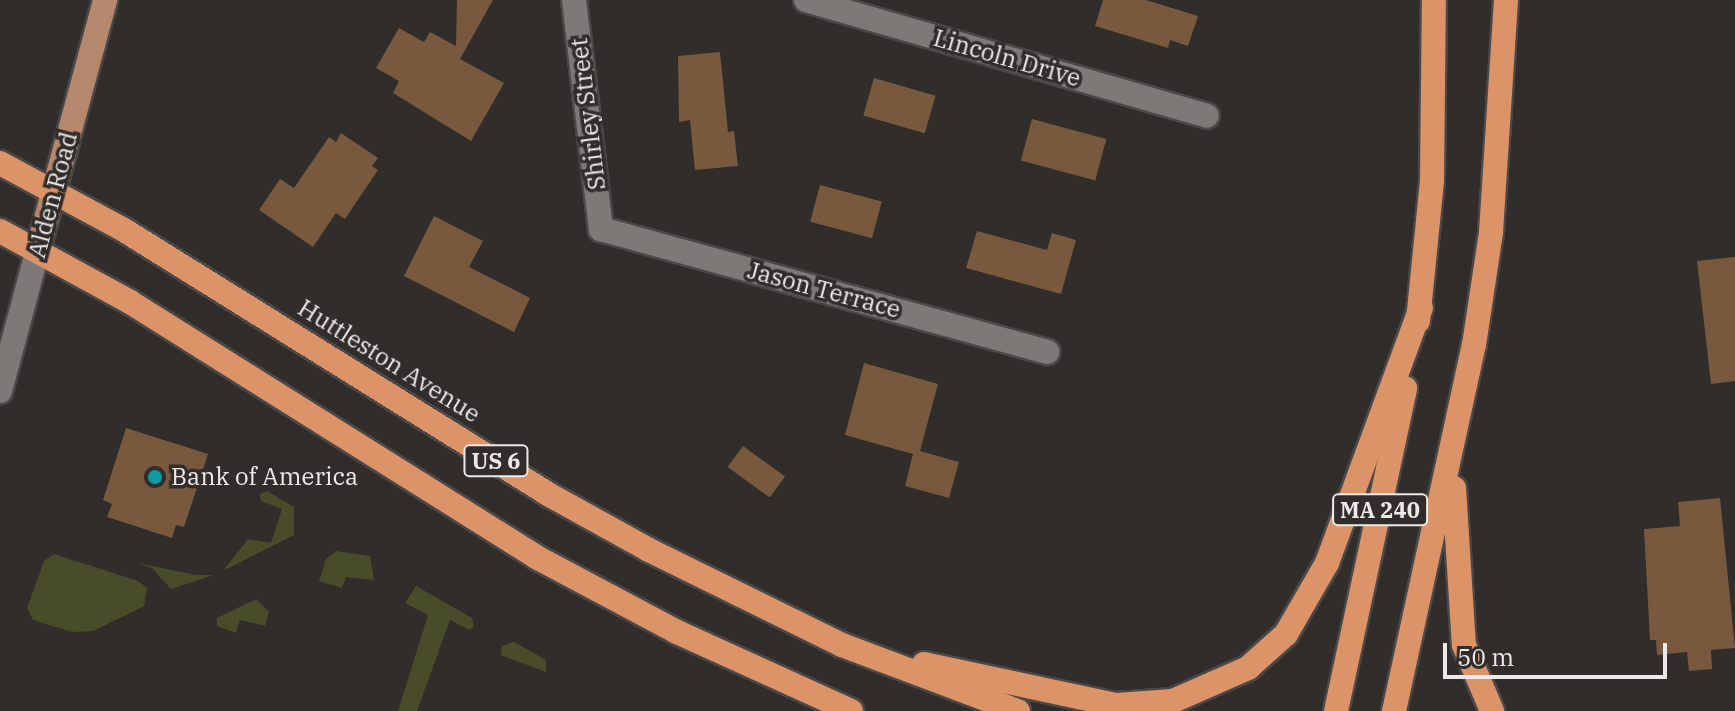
<!DOCTYPE html>
<html>
<head>
<meta charset="utf-8">
<style>
	body { margin:0 }
	#map { position:relative; width:1735px; height:711px; overflow:hidden; background:#302d2b; font-family:"IBM Plex Serif",serif }
	div>[style] { position:absolute }
	.green>* { inset:0; background:#484c28 }
	.building>* { inset:0; background:#78593e; transform-origin:0 0 }
	.roads { filter:drop-shadow(2px 0 #4b4847) drop-shadow(-2px 0 #4b4847) drop-shadow(0 2px #4b4847) drop-shadow(0 -2px #4b4847) }
	.minor>* { height:24px; margin:-12px; padding:0 12px; transform-origin:12px; border-radius:12px; background:#7c7977 }
	.major>* { height:24px; margin:-12px; padding:0 12px; transform-origin:12px; border-radius:12px; background:#b6896e }
	.highway>* { height:24px; margin:-12px; padding:0 12px; transform-origin:12px; border-radius:12px; background:#dd9368 }
	.dots>* { width:22px; height:22px; translate:-50% -50%; box-sizing:border-box; border:4px solid #302d2b; border-radius:50% }
	span { translate:-50% -50%; white-space:nowrap; text-align:center; line-height:1.15; -webkit-text-stroke:7px #302d2b; paint-order:stroke }
	.shield-label span { padding:2px 6px; background:#302d2b; border:2px solid; border-radius:6px; -webkit-text-stroke-width:0 }
	.shield-label { font-size:22px; color:#eceae9; font-weight:700 }
	.street-label { font-size:24px; color:#eceae9 }
	.poi-label { font-size:24px; color:#eceae9 }
	.left { translate:0 -50%; text-align:left }
	.scale { position:absolute; left:1443px; top:643px; width:224px; height:36px; box-sizing:border-box; border:4px solid #eceae9; border-top:0; padding-left:10px; font-size:24px; line-height:28px; white-space:nowrap; color:#eceae9; -webkit-text-stroke:6px #302d2b; paint-order:stroke }
</style>
</head>
<body>
<div id="map">
	<div class="green">
		<i style="clip-path:polygon(267px 491px,294px 507px,294px 535px,223px 571px,248px 539px,271px 543px,282px 509px,261px 501px,260px 494px)"></i>
		<i style="clip-path:polygon(336px 551px,370px 556px,374px 580px,346px 577px,342px 588px,319px 581px,326px 559px)"></i>
		<i style="clip-path:polygon(54px 554px,138px 581px,147px 588px,144px 606px,93px 631px,72px 632px,33px 620px,27px 608px,44px 561px)"></i>
		<i style="clip-path:polygon(138px 563px,196px 575px,214px 575px,171px 589px,152px 568px)"></i>
		<i style="clip-path:polygon(416px 586px,472px 618px,474px 626px,470px 630px,450px 620px,417px 711px,398px 711px,428px 615px,405px 603px)"></i>
		<i style="clip-path:polygon(256px 599px,269px 612px,265px 626px,240px 620px,236px 633px,217px 626px,217px 618px)"></i>
		<i style="clip-path:polygon(514px 642px,546px 660px,546px 672px,501px 655px,502px 646px)"></i>
	</div>
	<div class="building">
		<i style="clip-path:polygon(457px 0,493px 0,460px 59px,504px 83px,471px 141px,393px 93px,399px 81px,376px 68px,399px 28px,424px 42px,430px 32px,456px 46px)"></i>
		<i style="clip-path:polygon(1103px 0,1146px 0,1198px 16px,1188px 46px,1170px 40px,1168px 48px,1095px 26px)"></i>
		<i style="clip-path:polygon(720px 52px,728px 132px,734px 131px,738px 166px,695px 170px,690px 120px,679px 122px,678px 56px)"></i>
		<i style="left:874px;top:78px;width:64px;height:39px;rotate:16deg"></i>
		<i style="left:1032px;top:119px;width:77px;height:43px;rotate:15deg"></i>
		<i style="clip-path:polygon(341px 133px,378px 158px,372px 166px,378px 170px,345px 219px,336px 213px,313px 247px,259px 210px,280px 179px,294px 188px,329px 137px,336px 142px)"></i>
		<i style="left:820px;top:185px;width:64px;height:38px;rotate:15deg"></i>
		<i style="clip-path:polygon(434px 216px,483px 241px,469px 267px,530px 298px,514px 332px,404px 276px)"></i>
		<i style="clip-path:polygon(977px 231px,1047px 250px,1052px 233px,1076px 240px,1061px 294px,966px 268px)"></i>
		<i style="clip-path:polygon(1735px 257px,1735px 381px,1711px 384px,1697px 261px)"></i>
		<i style="clip-path:polygon(864px 363px,938px 384px,920px 451px,959px 462px,949px 498px,905px 486px,913px 454px,845px 435px)"></i>
		<i style="clip-path:polygon(126px 428px,208px 454px,184px 527px,176px 525px,172px 538px,107px 517px,112px 504px,103px 500px)"></i>
		<i style="left:743px;top:446px;width:52px;height:26px;rotate:36deg"></i>
		<i style="clip-path:polygon(1720px 498px,1735px 648px,1711px 650px,1712px 669px,1689px 671px,1687px 652px,1657px 655px,1656px 640px,1650px 640px,1644px 529px,1680px 526px,1678px 502px)"></i>
	</div>
	<div class="roads">
		<div class="minor">
			<i style="left:574px;top:0;width:231px;rotate:83.3deg"></i>
			<i style="left:601px;top:229px;width:463px;rotate:15.4deg"></i>
			<i style="left:806px;top:0;width:417px;rotate:16.1deg"></i>
			<i style="left:0;top:391px;width:147px;rotate:-75deg"></i>
		</div>
		<div class="major">
			<i style="left:38px;top:249px;width:258px;rotate:-74.9deg"></i>
		</div>
		<div class="highway">
			<i style="left:0;top:163px;width:141px;rotate:28.4deg"></i>
			<i style="left:124px;top:230px;width:499px;rotate:31.9deg"></i>
			<i style="left:548px;top:494px;width:115px;rotate:29deg"></i>
			<i style="left:649px;top:550px;width:215px;rotate:26.2deg"></i>
			<i style="left:842px;top:645px;width:188px;rotate:20.6deg"></i>
			<i style="left:0;top:231px;width:148px;rotate:28.6deg"></i>
			<i style="left:130px;top:302px;width:482px;rotate:32.1deg"></i>
			<i style="left:538px;top:558px;width:157px;rotate:28deg"></i>
			<i style="left:677px;top:632px;width:191px;rotate:24.4deg"></i>
			<i style="left:1418px;top:321px;width:141px;rotate:-84.3deg"></i>
			<i style="left:1432px;top:181px;width:181px;rotate:-89.4deg"></i>
			<i style="left:1454px;top:488px;width:157px;rotate:86.4deg"></i>
			<i style="left:1464px;top:645px;width:72px;rotate:67deg"></i>
			<i style="left:924px;top:664px;width:196px;rotate:12.1deg"></i>
			<i style="left:1116px;top:705px;width:57px;rotate:-4deg"></i>
			<i style="left:1173px;top:701px;width:82px;rotate:-23.7deg"></i>
			<i style="left:1248px;top:668px;width:51px;rotate:-41.8deg"></i>
			<i style="left:1286px;top:634px;width:82px;rotate:-60deg"></i>
			<i style="left:1327px;top:563px;width:272px;rotate:-69.8deg"></i>
			<i style="left:1336px;top:711px;width:330px;rotate:-77.9deg"></i>
			<i style="left:1394px;top:711px;width:375px;rotate:-77.7deg"></i>
			<i style="left:1474px;top:345px;width:114px;rotate:-81.4deg"></i>
			<i style="left:1491px;top:232px;width:232px;rotate:-86.3deg"></i>
		</div>
	</div>
	<div class="dots">
		<i style="left:155px;top:477px;background:#0f9aa8"></i>
	</div>
	<div class="shield-label">
		<span style="left:496px;top:461px">US 6</span>
		<span style="left:1380px;top:510px">MA 240</span>
	</div>
	<div class="street-label">
		<span style="left:1007px;top:58px;rotate:16deg">Lincoln Drive</span>
		<span style="left:588px;top:114px;rotate:-97deg">Shirley Street</span>
		<span style="left:53px;top:195px;rotate:-75deg">Alden Road</span>
		<span style="left:824px;top:290px;rotate:15deg">Jason Terrace</span>
		<span style="left:389px;top:361px;rotate:32deg">Huttleston Avenue</span>
	</div>
	<div class="poi-label">
		<span class="left" style="left:171px;top:477px">Bank of America</span>
	</div>
	<div class="scale">50 m</div>
</div>
</body>
</html>
